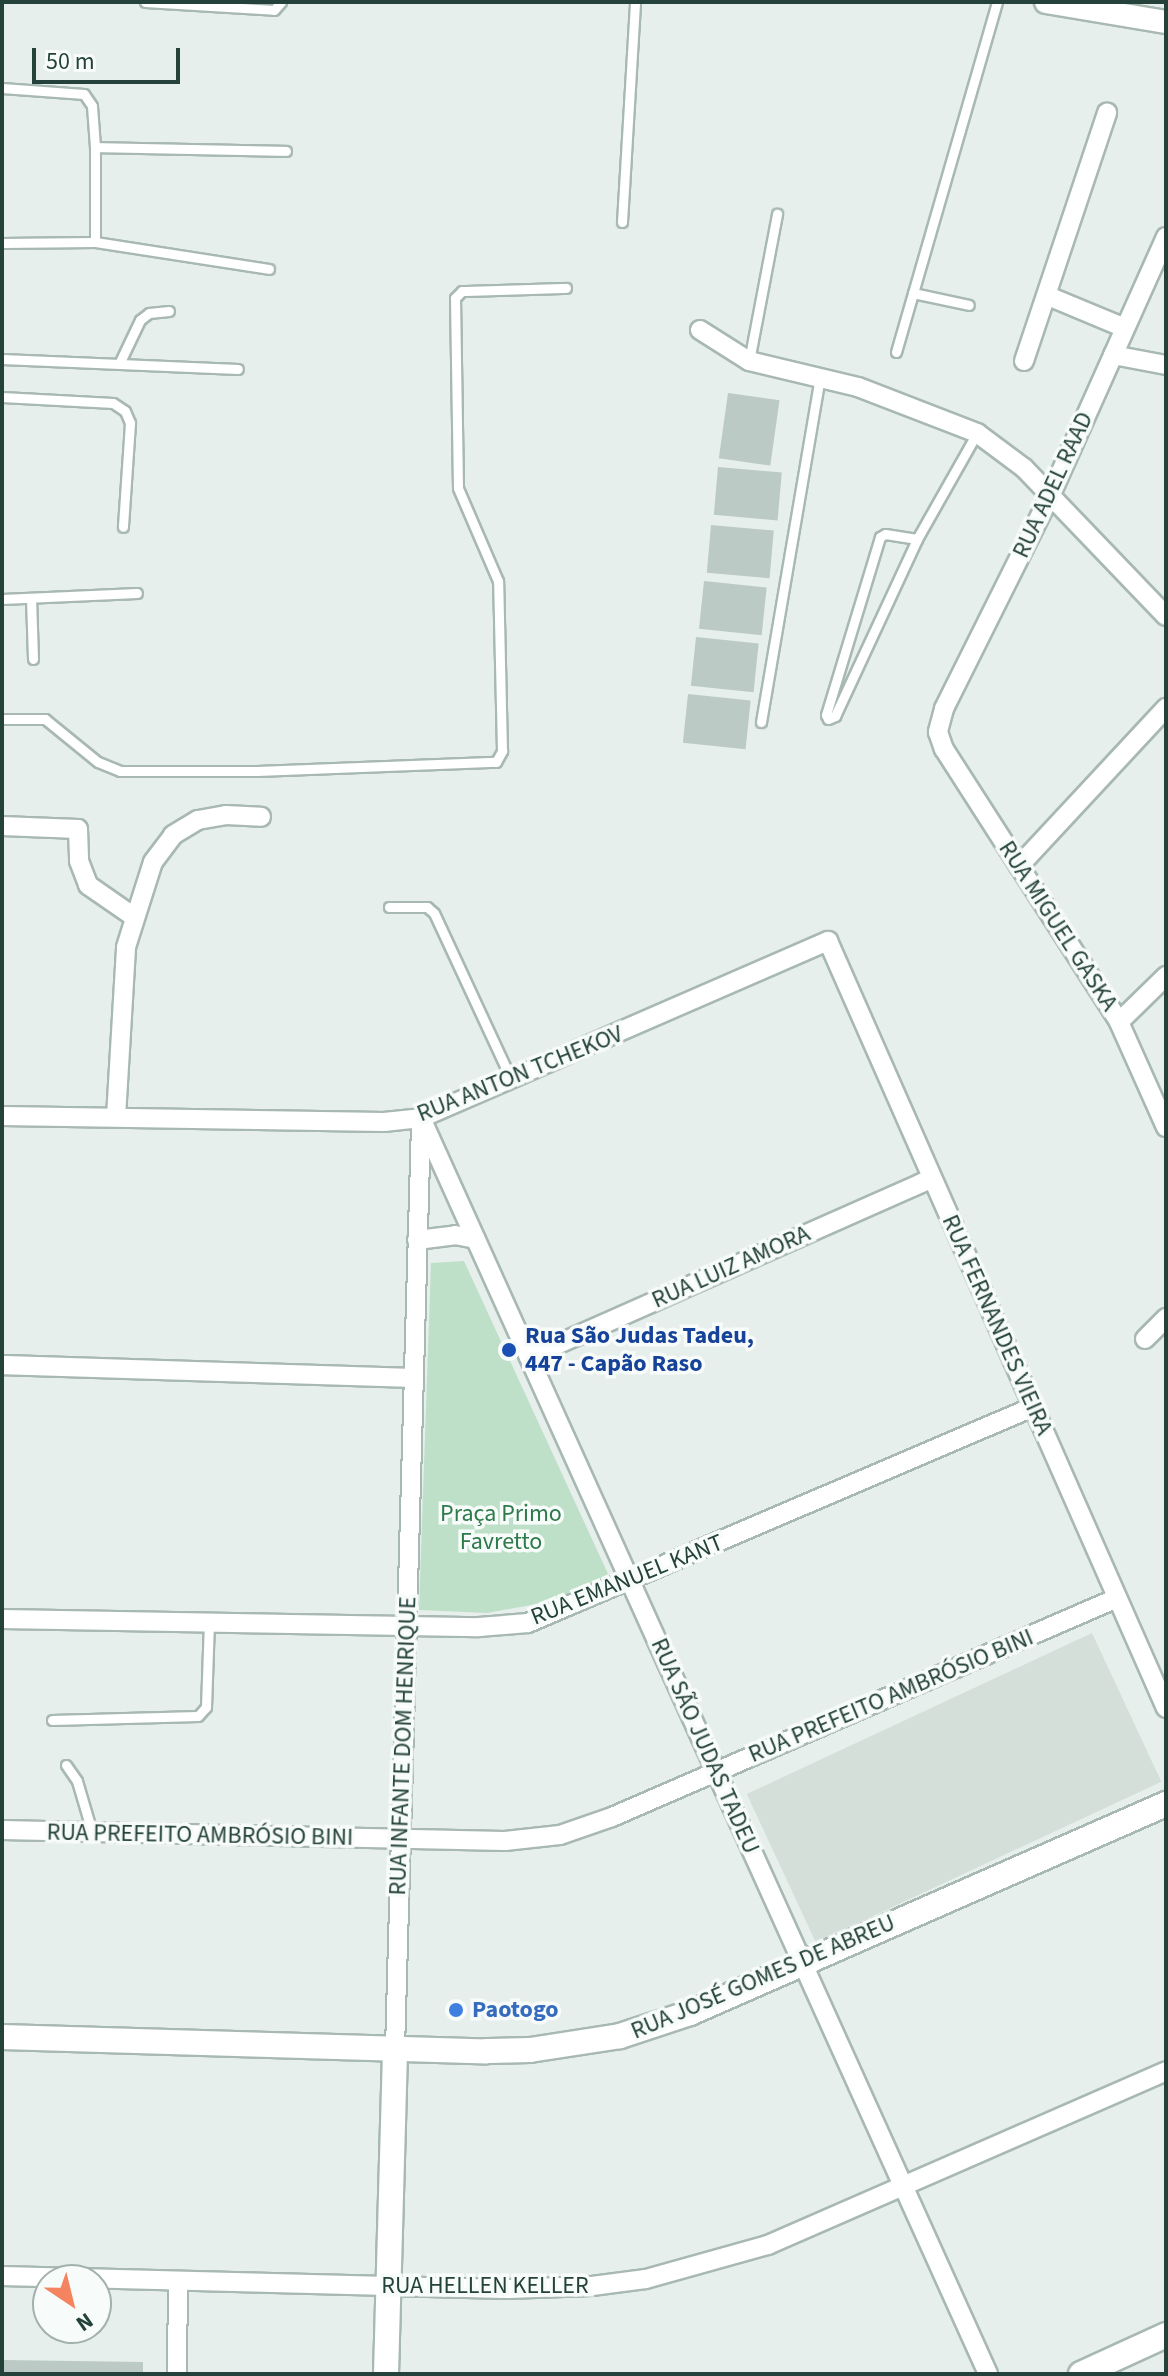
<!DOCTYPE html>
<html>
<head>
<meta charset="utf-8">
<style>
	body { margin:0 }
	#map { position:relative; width:1168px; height:2376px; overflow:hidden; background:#e6efeb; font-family:"Source Sans 3",sans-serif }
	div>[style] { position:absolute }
	.built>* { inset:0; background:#d4dfda; transform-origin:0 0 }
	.green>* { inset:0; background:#bfe0c8 }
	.building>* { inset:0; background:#bbcac4; transform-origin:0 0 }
	.roads { filter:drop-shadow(2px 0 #a8b8b2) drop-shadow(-2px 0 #a8b8b2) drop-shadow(0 2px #a8b8b2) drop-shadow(0 -2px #a8b8b2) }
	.service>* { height:9px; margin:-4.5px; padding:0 4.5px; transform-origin:4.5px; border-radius:4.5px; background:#fff }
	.minor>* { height:18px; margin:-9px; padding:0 9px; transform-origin:9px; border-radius:9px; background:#fff }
	.tertiary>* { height:22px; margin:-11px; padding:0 11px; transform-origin:11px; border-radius:11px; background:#fff }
	.secondary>* { height:24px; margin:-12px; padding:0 12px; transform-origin:12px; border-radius:12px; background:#fff }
	.dots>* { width:22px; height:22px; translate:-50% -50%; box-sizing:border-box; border:4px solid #f7fbf9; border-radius:50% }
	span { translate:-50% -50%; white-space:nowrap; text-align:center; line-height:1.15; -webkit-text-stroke:7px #f7fbf9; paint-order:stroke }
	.street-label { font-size:24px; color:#24423a }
	.transit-label { font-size:24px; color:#164399; font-weight:700 }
	.left { translate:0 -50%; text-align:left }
	.park-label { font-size:24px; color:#2d7a4b }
	.shop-label { font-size:24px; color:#366cbe; font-weight:700 }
	.frame { position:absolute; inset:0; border:4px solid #24423a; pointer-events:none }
	.north { position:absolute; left:32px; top:2264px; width:80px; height:80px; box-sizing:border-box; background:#f7fbf9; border:2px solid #a3b1ad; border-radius:50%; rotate:145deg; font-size:22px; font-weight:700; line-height:32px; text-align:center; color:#24423a }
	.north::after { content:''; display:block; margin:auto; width:28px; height:36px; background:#f4845f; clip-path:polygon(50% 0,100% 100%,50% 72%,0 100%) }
	.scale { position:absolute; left:32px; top:48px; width:148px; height:36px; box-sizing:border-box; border:4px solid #24423a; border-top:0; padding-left:10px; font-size:24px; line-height:28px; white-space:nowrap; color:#24423a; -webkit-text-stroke:6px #f7fbf9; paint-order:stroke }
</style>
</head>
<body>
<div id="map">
	<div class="built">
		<i style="left:1092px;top:1633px;width:164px;height:381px;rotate:65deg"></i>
	</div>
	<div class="green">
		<i style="clip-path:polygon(464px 1261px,609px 1576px,548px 1602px,487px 1613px,419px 1610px,431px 1263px)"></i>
	</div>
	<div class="building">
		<i style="left:728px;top:393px;width:52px;height:66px;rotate:8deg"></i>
		<i style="left:718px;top:467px;width:64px;height:48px;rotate:5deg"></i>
		<i style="left:711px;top:525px;width:63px;height:48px;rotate:5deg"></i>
		<i style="left:704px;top:581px;width:63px;height:48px;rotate:6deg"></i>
		<i style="left:696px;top:637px;width:63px;height:49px;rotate:6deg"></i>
		<i style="left:688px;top:694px;width:63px;height:49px;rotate:6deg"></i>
		<i style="clip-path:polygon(2px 2360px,143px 2362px,143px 2374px,2px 2374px)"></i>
	</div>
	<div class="roads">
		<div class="service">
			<i style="left:145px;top:2px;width:129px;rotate:3.5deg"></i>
			<i style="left:274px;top:10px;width:11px;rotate:-49deg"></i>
			<i style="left:2px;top:88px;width:82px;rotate:4.2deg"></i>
			<i style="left:84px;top:94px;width:14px;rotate:56deg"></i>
			<i style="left:92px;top:106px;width:41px;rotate:85.8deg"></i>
			<i style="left:95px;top:147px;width:191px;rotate:1.2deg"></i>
			<i style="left:95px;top:147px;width:95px;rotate:90deg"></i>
			<i style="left:622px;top:222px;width:220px;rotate:-86.6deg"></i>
			<i style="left:2px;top:243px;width:93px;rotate:-0.6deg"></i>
			<i style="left:95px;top:242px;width:176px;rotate:8.8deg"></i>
			<i style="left:913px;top:293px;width:57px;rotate:12.1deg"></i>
			<i style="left:896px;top:352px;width:364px;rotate:-73.9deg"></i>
			<i style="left:2px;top:359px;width:236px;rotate:2.4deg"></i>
			<i style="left:749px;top:361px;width:150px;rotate:-79.2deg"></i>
			<i style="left:119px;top:364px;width:49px;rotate:-64.5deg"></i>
			<i style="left:140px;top:320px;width:11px;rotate:-38deg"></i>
			<i style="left:149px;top:313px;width:20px;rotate:-6deg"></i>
			<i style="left:2px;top:397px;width:111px;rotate:3.1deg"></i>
			<i style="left:113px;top:403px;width:14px;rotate:34deg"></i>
			<i style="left:125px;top:411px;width:13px;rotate:67deg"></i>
			<i style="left:130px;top:423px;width:104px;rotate:93.9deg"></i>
			<i style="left:917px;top:539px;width:32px;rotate:-171deg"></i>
			<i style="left:885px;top:534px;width:6px;rotate:149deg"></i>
			<i style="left:880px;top:537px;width:186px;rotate:106.9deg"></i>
			<i style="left:826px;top:715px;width:4px;rotate:63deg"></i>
			<i style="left:828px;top:719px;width:8px;rotate:-23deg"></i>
			<i style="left:835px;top:716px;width:195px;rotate:-65.1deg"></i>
			<i style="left:917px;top:539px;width:122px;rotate:-60.5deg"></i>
			<i style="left:31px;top:598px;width:61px;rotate:88.1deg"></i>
			<i style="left:2px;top:599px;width:135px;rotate:-2.5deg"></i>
			<i style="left:2px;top:719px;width:43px"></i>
			<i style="left:45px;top:719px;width:68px;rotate:39.1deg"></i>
			<i style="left:98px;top:762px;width:24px;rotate:22deg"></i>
			<i style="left:120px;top:771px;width:137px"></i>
			<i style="left:257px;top:771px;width:239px;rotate:-2.2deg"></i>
			<i style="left:496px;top:762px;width:13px;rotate:-61deg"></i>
			<i style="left:502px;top:751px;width:170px;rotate:-91.3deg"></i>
			<i style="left:498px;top:581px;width:101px;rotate:-113.3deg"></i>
			<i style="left:458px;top:488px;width:190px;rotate:-90.9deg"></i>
			<i style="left:455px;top:298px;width:10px;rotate:-45deg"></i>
			<i style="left:462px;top:291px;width:104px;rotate:-1.7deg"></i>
			<i style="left:761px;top:722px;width:350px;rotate:-80.3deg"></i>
			<i style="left:389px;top:907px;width:38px"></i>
			<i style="left:427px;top:907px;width:9px;rotate:41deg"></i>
			<i style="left:434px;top:913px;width:185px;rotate:65.1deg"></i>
			<i style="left:52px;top:1720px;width:146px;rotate:-1.6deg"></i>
			<i style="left:198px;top:1716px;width:12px;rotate:-48deg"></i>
			<i style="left:206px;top:1707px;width:84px;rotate:-88deg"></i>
			<i style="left:66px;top:1765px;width:19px;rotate:55deg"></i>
			<i style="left:77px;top:1781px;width:53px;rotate:73.6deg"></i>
		</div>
		<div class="minor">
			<i style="left:1166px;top:237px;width:284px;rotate:114.1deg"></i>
			<i style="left:1050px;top:496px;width:238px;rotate:116.5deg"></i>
			<i style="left:944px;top:709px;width:24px;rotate:105deg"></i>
			<i style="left:938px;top:732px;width:18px;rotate:71deg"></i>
			<i style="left:944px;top:749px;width:324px;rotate:57.3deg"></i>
			<i style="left:1119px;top:1022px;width:115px;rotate:65.9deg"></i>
			<i style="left:1048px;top:296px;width:83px;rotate:22.6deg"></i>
			<i style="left:700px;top:330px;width:58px;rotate:32.3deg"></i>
			<i style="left:749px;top:361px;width:112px;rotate:13.4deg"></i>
			<i style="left:858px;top:387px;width:128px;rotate:21.1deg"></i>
			<i style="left:977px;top:433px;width:59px;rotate:36.7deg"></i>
			<i style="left:1024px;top:468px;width:205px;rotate:46.2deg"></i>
			<i style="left:1113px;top:355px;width:54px;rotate:10.7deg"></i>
			<i style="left:1024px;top:361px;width:262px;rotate:-71.5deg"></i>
			<i style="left:2px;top:826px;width:76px;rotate:2.3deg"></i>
			<i style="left:78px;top:829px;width:32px;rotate:88deg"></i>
			<i style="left:79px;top:861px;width:26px;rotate:69deg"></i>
			<i style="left:88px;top:885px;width:56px;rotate:34.8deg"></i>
			<i style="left:1019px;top:866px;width:216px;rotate:-47.1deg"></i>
			<i style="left:1119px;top:1022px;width:66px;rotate:-44.4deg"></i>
			<i style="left:2px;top:1116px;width:382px;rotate:0.9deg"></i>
			<i style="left:384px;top:1122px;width:37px;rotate:-6deg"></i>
			<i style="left:421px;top:1118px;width:444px;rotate:-23.5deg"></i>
			<i style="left:828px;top:941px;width:838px;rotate:66.22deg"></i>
			<i style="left:116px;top:1117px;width:170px;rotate:-86.6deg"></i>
			<i style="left:126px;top:947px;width:89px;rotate:-72.4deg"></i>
			<i style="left:153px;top:862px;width:34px;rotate:-53deg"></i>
			<i style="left:173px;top:835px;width:29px;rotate:-31deg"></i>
			<i style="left:198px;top:820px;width:28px;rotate:-10deg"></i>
			<i style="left:226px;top:815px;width:35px;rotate:3deg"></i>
			<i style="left:421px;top:1118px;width:1378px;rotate:65.7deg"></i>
			<i style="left:417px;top:1240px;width:38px;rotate:-7deg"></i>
			<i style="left:455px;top:1235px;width:21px;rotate:11deg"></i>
			<i style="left:1145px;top:1339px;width:30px;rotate:-45deg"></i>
			<i style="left:529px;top:1357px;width:441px;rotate:-23.9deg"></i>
			<i style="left:2px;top:1365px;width:411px;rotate:1.8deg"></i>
			<i style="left:2px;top:1619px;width:477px;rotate:1deg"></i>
			<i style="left:479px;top:1627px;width:49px;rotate:-4.7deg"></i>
			<i style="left:528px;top:1623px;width:549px;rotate:-23.16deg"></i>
			<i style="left:2px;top:1830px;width:503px;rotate:1.25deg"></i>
			<i style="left:505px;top:1841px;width:55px;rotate:-6.2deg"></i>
			<i style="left:560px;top:1835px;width:55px;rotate:-19.1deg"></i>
			<i style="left:612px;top:1817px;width:550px;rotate:-23.44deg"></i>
			<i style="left:395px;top:2049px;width:924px;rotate:-88.39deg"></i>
			<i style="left:2px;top:2276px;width:506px;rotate:1.47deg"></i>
			<i style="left:508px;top:2289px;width:84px;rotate:-2deg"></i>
			<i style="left:592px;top:2286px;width:54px;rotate:-7.4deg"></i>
			<i style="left:646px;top:2279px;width:127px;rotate:-15.6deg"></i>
			<i style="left:768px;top:2245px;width:434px;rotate:-23.6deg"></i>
			<i style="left:177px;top:2374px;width:93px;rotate:-89.4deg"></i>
		</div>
		<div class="tertiary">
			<i style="left:1046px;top:2px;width:122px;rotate:9.5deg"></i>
		</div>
		<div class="secondary">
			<i style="left:2px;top:2037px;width:485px;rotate:1.7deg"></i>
			<i style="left:487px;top:2051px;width:43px;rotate:-1.3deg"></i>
			<i style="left:530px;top:2050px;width:91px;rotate:-8.8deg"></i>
			<i style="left:620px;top:2036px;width:74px;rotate:-18.2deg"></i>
			<i style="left:690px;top:2013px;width:520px;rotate:-23.71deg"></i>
			<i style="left:386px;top:2374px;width:325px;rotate:-88.4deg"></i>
			<i style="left:1081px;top:2374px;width:94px;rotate:-24.6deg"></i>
		</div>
	</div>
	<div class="dots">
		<i style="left:509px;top:1350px;background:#1a4fb4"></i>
		<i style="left:456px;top:2010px;background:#3f7fe0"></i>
	</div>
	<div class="street-label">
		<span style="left:1053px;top:485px;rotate:-65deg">RUA ADEL RAAD</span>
		<span style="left:1058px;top:926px;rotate:57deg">RUA MIGUEL GASKA</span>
		<span style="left:520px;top:1074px;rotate:-22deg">RUA ANTON TCHEKOV</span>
		<span style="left:731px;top:1267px;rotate:-24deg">RUA LUIZ AMORA</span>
		<span style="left:997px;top:1325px;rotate:66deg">RUA FERNANDES VIEIRA</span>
		<span style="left:627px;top:1580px;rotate:-22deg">RUA EMANUEL KANT</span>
		<span style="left:891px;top:1696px;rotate:-23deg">RUA PREFEITO AMBRÓSIO BINI</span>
		<span style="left:403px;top:1746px;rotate:-88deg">RUA INFANTE DOM HENRIQUE</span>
		<span style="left:705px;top:1746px;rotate:66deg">RUA SÃO JUDAS TADEU</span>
		<span style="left:200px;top:1835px;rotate:1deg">RUA PREFEITO AMBRÓSIO BINI</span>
		<span style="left:763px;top:1977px;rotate:-23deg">RUA JOSÉ GOMES DE ABREU</span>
		<span style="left:485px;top:2286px">RUA HELLEN KELLER</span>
	</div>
	<div class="transit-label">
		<span class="left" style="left:525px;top:1350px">Rua São Judas Tadeu,<br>447 - Capão Raso</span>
	</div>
	<div class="park-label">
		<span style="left:501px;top:1528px">Praça Primo<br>Favretto</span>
	</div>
	<div class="shop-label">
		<span class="left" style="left:472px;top:2010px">Paotogo</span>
	</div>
	<div class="frame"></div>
	<div class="north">N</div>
	<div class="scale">50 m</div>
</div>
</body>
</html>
